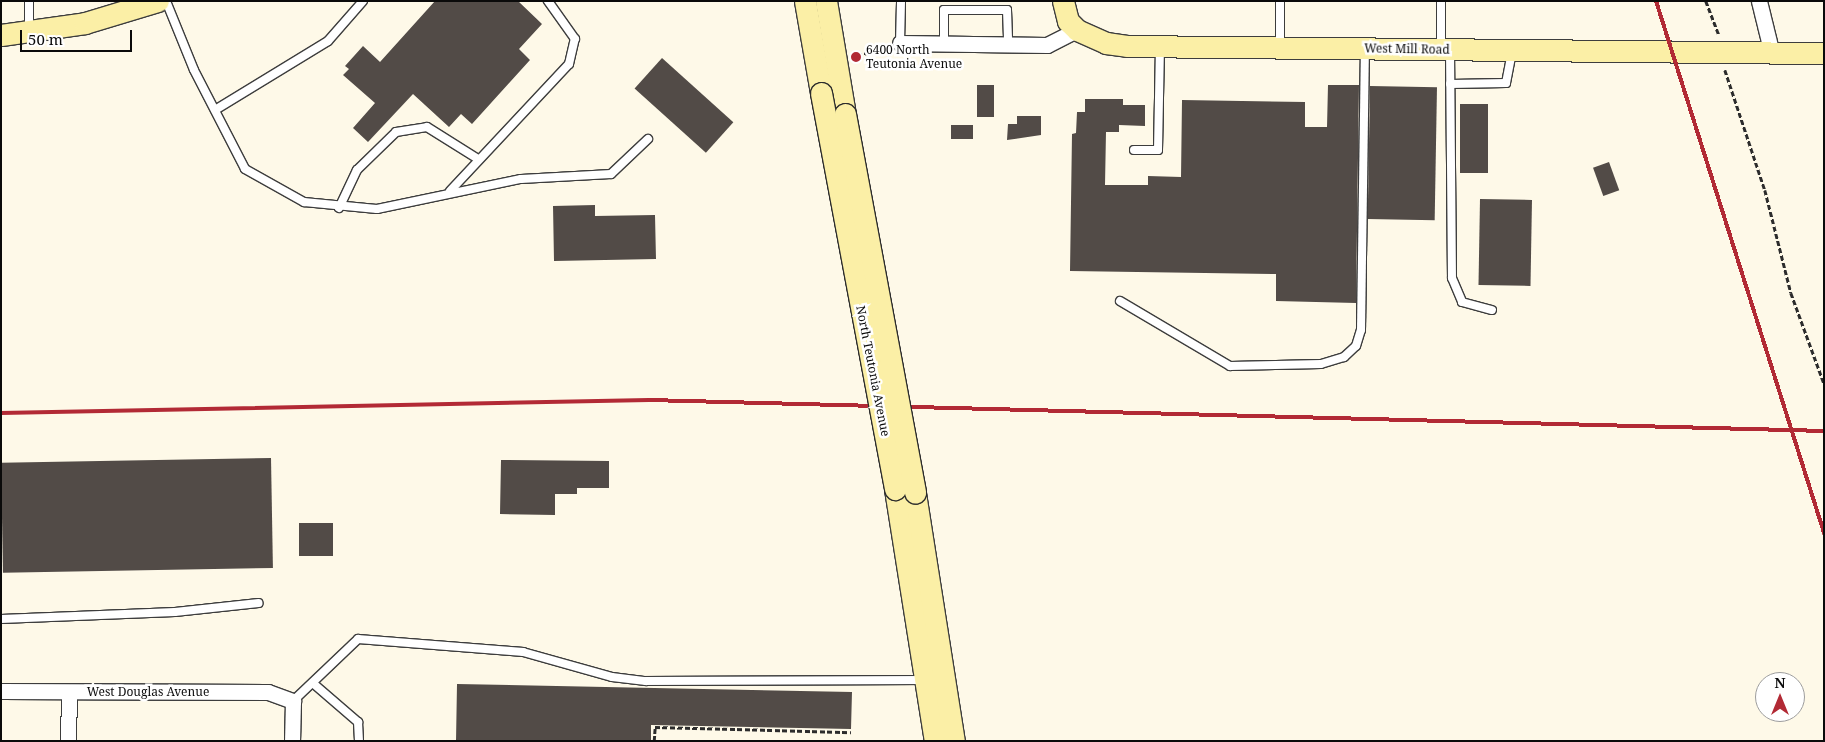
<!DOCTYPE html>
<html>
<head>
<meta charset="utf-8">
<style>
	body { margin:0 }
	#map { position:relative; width:1825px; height:742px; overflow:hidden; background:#fef9e8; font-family:"Noto Serif",serif }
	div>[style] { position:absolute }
	.building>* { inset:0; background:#524b47; transform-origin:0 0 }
	.path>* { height:2.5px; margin-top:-1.25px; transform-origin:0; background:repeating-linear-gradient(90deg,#2c2c2c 0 5px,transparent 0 7.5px) }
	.roads { filter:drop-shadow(1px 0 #3d3d3d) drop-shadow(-1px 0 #3d3d3d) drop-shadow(0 1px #3d3d3d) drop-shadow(0 -1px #3d3d3d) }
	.service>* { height:8px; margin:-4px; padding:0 4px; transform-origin:4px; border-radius:4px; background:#fff }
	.minor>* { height:15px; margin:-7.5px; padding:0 7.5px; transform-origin:7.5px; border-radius:7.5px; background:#fff }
	.secondary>* { height:21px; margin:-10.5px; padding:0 10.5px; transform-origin:10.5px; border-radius:10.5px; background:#fbefa6 }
	.rail>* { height:4px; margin:-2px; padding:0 2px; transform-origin:2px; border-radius:2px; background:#b22a35 }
	.bridges { filter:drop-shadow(1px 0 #2c2c2c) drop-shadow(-1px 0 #2c2c2c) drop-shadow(0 1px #2c2c2c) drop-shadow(0 -1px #2c2c2c) }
	.secondary-bridge>* { height:21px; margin:-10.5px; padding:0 10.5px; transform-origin:10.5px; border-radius:10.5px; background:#fbefa6 }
	.dots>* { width:14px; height:14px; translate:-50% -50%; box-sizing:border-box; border:2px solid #fff; border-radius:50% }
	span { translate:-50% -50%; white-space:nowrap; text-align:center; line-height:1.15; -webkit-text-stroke:5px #fff; paint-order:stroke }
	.street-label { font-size:12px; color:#0a0a0a }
	.poi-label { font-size:12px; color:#0a0a0a }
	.left { translate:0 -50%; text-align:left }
	.frame { position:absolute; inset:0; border:2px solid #0a0a0a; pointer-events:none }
	.north { position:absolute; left:1755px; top:672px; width:50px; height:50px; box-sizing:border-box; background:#fff; border:1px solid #9d9d9d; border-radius:50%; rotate:0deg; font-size:14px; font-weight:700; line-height:20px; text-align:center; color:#0a0a0a }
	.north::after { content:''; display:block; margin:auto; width:18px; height:22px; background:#b22a35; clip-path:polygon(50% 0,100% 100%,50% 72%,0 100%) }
	.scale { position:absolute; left:20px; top:30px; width:112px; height:22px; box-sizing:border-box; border:2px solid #0a0a0a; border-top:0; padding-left:6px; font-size:15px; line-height:18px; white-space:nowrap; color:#0a0a0a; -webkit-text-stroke:4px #fff; paint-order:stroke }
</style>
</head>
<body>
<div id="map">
	<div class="building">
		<i style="clip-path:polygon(435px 1px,518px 1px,542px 24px,519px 49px,530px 60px,472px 124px,461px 114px,449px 127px,413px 94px,368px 142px,353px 128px,375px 103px,343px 75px,349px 69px,345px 66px,363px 46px,380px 62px)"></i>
		<i style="left:662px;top:58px;width:96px;height:41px;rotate:42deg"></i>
		<i style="left:977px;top:85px;width:17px;height:32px"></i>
		<i style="clip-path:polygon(1328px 85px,1359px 85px,1356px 303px,1276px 301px,1276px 274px,1070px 271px,1072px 134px,1076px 133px,1077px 112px,1085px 112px,1085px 99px,1123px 99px,1123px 105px,1145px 105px,1145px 126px,1119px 125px,1119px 132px,1106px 132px,1105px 185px,1148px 185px,1148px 176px,1181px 177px,1182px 100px,1305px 102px,1305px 127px,1327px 127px)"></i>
		<i style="left:1370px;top:86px;width:67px;height:133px;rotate:1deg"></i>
		<i style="left:1460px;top:104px;width:28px;height:69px"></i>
		<i style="clip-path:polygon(1017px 116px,1041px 116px,1041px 135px,1007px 140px,1008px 124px,1017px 124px)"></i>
		<i style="left:951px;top:125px;width:22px;height:14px"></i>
		<i style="left:1609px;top:162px;width:30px;height:17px;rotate:70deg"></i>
		<i style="left:1480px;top:199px;width:52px;height:86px;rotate:1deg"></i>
		<i style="clip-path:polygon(595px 205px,595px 216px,655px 215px,656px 259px,554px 261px,553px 206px)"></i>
		<i style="left:271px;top:458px;width:110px;height:270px;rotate:89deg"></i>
		<i style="clip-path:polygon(501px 460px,609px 461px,609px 488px,577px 488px,577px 494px,555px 494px,555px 515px,500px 514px)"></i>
		<i style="left:299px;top:523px;width:34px;height:33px"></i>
		<i style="clip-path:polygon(457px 684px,852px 692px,851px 729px,651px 725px,651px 741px,456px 741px)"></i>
	</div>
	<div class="path">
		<i style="left:1706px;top:1px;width:36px;rotate:69deg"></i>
		<i style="left:857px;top:55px;width:32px;rotate:-11deg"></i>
		<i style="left:1725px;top:70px;width:126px;rotate:71.6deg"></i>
		<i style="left:1765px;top:190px;width:106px;rotate:75.8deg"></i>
		<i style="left:1791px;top:293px;width:96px;rotate:69.9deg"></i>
		<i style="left:654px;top:741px;width:14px;rotate:-86deg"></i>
		<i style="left:655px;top:727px;width:196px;rotate:1.5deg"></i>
	</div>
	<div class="roads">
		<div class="service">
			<i style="left:29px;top:1px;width:28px;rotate:90deg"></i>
			<i style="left:166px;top:1px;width:74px;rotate:67.9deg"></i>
			<i style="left:194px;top:70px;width:111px;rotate:62.7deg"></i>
			<i style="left:245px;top:169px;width:68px;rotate:29.2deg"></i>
			<i style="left:304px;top:202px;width:73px;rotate:5.5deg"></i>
			<i style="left:377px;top:209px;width:147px;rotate:-11.8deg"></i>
			<i style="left:521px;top:179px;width:90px;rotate:-3.2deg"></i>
			<i style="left:611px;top:174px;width:51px;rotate:-43.4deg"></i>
			<i style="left:900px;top:43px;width:42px;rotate:-88.6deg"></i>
			<i style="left:944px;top:44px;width:34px;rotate:-90deg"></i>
			<i style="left:944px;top:10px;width:63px"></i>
			<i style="left:1007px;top:10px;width:34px;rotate:88deg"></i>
			<i style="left:1280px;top:47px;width:46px;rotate:-90deg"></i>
			<i style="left:1441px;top:48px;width:47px;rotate:-90deg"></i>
			<i style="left:1450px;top:50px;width:228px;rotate:89.5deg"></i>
			<i style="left:1452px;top:278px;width:26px;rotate:67deg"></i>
			<i style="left:1462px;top:302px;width:31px;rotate:15deg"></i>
			<i style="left:1450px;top:84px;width:56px;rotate:-1deg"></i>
			<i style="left:1506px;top:83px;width:33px;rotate:-79deg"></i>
			<i style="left:215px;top:110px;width:132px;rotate:-31.4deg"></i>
			<i style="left:328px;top:41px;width:53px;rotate:-48.8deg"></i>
			<i style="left:1134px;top:150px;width:24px"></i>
			<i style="left:1158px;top:150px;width:102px;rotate:-88.9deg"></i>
			<i style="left:450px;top:191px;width:174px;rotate:-46.9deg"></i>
			<i style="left:569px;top:64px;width:26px;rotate:-77deg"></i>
			<i style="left:575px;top:39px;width:47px;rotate:-125.4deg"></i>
			<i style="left:339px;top:208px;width:42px;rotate:-64.7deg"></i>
			<i style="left:357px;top:170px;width:54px;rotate:-44.3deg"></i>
			<i style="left:396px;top:132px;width:31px;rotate:-9deg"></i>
			<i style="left:427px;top:127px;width:60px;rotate:32.1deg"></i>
			<i style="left:1120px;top:301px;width:128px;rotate:30.6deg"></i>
			<i style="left:1230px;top:366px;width:91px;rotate:-1.3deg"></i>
			<i style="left:1321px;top:364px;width:24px;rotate:-17deg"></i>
			<i style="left:1344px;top:357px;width:16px;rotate:-43deg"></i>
			<i style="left:1356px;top:346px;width:17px;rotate:-73deg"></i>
			<i style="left:1361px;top:330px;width:279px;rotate:-89.2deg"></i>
			<i style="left:1px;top:619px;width:174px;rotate:-2.3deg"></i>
			<i style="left:175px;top:612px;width:84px;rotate:-6.1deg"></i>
			<i style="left:315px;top:685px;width:57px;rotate:40.7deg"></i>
			<i style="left:358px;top:722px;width:19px;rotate:87deg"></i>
			<i style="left:293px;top:701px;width:90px;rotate:-43.6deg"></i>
			<i style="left:358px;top:639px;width:166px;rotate:4.5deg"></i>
			<i style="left:523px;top:652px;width:92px;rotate:15.7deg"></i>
			<i style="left:612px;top:677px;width:34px;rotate:7deg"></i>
			<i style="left:646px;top:681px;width:278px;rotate:-0.2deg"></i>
		</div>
		<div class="minor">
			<i style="left:1759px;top:1px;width:55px;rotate:76.2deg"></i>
			<i style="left:900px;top:43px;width:147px;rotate:0.8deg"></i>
			<i style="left:1047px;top:45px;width:34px;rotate:-27deg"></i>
			<i style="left:1px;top:691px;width:267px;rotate:0.2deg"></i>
			<i style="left:268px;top:692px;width:27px;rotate:20deg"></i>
			<i style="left:293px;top:701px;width:40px;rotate:91.4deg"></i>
			<i style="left:68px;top:741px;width:49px;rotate:-88.8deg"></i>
		</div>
		<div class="secondary">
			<i style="left:805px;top:1px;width:93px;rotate:80.1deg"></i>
			<i style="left:826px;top:1px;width:115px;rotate:80.5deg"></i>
			<i style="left:1063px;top:1px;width:21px;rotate:76deg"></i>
			<i style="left:1068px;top:21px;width:13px;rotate:45deg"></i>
			<i style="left:1077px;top:30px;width:32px;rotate:24deg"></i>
			<i style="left:1106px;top:43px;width:21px;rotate:8deg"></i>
			<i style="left:1127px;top:46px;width:697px;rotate:0.58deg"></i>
			<i style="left:1px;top:35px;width:85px;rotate:-8.1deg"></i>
			<i style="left:85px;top:23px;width:76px;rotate:-16.8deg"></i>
			<i style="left:895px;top:489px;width:255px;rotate:81deg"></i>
			<i style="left:915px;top:493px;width:251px;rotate:81.1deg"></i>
		</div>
	</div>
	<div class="rail">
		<i style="left:1656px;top:1px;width:558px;rotate:72.47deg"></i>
		<i style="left:1px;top:413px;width:648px;rotate:-1.15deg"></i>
		<i style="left:649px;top:400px;width:1175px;rotate:1.51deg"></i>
	</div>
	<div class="bridges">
		<div class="secondary-bridge">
			<i style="left:821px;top:93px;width:403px;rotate:79.4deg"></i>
			<i style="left:845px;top:114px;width:385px;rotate:79.5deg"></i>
		</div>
	</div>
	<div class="dots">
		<i style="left:856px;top:57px;background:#b22a35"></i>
	</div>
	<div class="street-label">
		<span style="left:1407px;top:49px;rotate:1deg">West Mill Road</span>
		<span style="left:873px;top:371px;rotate:79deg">North Teutonia Avenue</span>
		<span style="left:148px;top:692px">West Douglas Avenue</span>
	</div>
	<div class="poi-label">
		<span class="left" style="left:866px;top:57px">6400 North<br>Teutonia Avenue</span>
	</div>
	<div class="frame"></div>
	<div class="north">N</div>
	<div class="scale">50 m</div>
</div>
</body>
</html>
